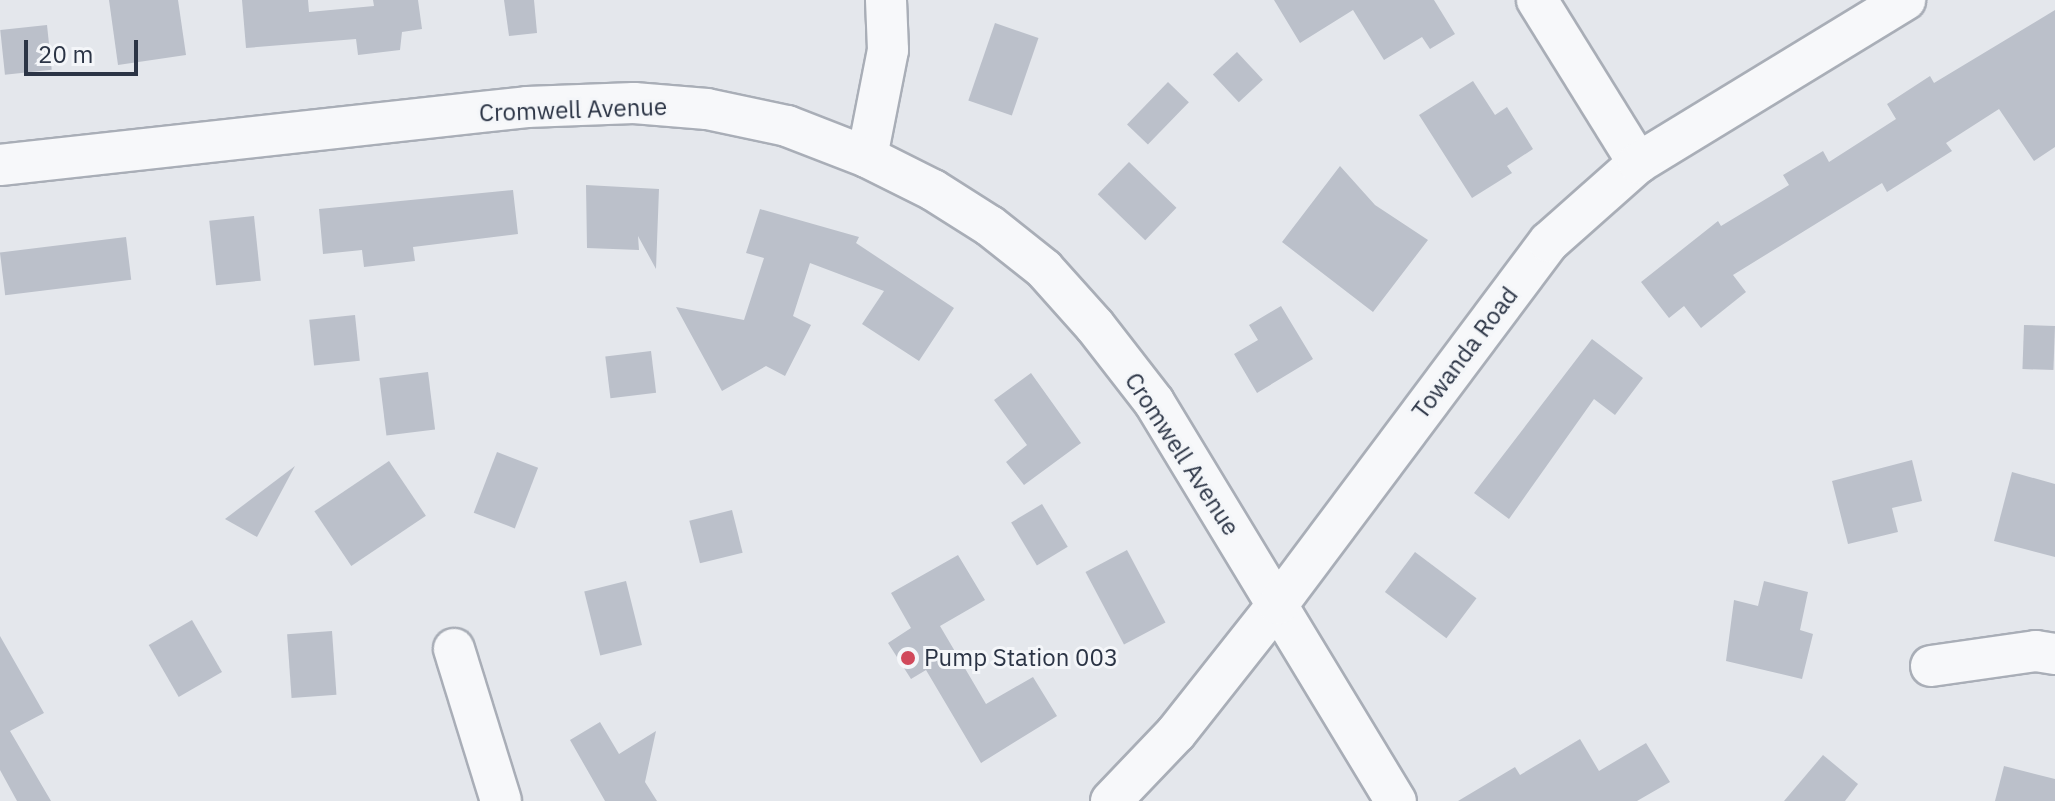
<!DOCTYPE html>
<html>
<head>
<meta charset="utf-8">
<style>
	body { margin:0 }
	#map { position:relative; width:2055px; height:801px; overflow:hidden; background:#e4e7ec; font-family:"IBM Plex Sans",sans-serif }
	div>[style] { position:absolute }
	.building>* { inset:0; background:#bbc0ca; transform-origin:0 0 }
	.roads { filter:drop-shadow(2px 0 #a9aeb7) drop-shadow(-2px 0 #a9aeb7) drop-shadow(0 2px #a9aeb7) drop-shadow(0 -2px #a9aeb7) }
	.street>* { height:40px; margin:-20px; padding:0 20px; transform-origin:20px; border-radius:20px; background:#f7f8fa }
	.dots>* { width:22px; height:22px; translate:-50% -50%; box-sizing:border-box; border:4px solid #f4f6f9; border-radius:50% }
	span { translate:-50% -50%; white-space:nowrap; text-align:center; line-height:1.15; -webkit-text-stroke:6px #f4f6f9; paint-order:stroke }
	.street-label { font-size:24px; color:#2b3445 }
	.poi-label { font-size:24px; color:#2b3445 }
	.left { translate:0 -50%; text-align:left }
	.scale { position:absolute; left:24px; top:40px; width:114px; height:36px; box-sizing:border-box; border:4px solid #2b3445; border-top:0; padding-left:10px; font-size:24px; line-height:28px; white-space:nowrap; color:#2b3445; -webkit-text-stroke:6px #f4f6f9; paint-order:stroke }
</style>
</head>
<body>
<div id="map">
	<div class="building">
		<i style="clip-path:polygon(109px 0,178px 0,186px 55px,118px 65px)"></i>
		<i style="clip-path:polygon(242px 0,308px 0,309px 12px,374px 6px,373px 0,418px 0,422px 29px,402px 32px,400px 50px,358px 55px,356px 39px,246px 48px)"></i>
		<i style="clip-path:polygon(504px 0,534px 0,537px 33px,509px 36px)"></i>
		<i style="clip-path:polygon(1274px 0,1434px 0,1455px 34px,1430px 49px,1422px 37px,1384px 60px,1353px 10px,1300px 43px)"></i>
		<i style="clip-path:polygon(2055px 10px,2055px 147px,2034px 161px,1999px 109px,1946px 143px,1952px 151px,1887px 192px,1882px 183px,1733px 275px,1746px 292px,1701px 328px,1684px 306px,1669px 318px,1641px 282px,1718px 221px,1721px 226px,1789px 185px,1783px 175px,1823px 151px,1829px 162px,1896px 119px,1887px 104px,1930px 76px,1934px 83px)"></i>
		<i style="left:995px;top:23px;width:46px;height:82px;rotate:19deg"></i>
		<i style="left:47px;top:25px;width:45px;height:47px;rotate:84deg"></i>
		<i style="left:1237px;top:52px;width:38px;height:33px;rotate:47deg"></i>
		<i style="clip-path:polygon(1473px 81px,1495px 115px,1507px 107px,1533px 149px,1507px 166px,1512px 173px,1472px 198px,1419px 115px)"></i>
		<i style="left:1168px;top:82px;width:29px;height:59px;rotate:44deg"></i>
		<i style="left:1129px;top:162px;width:66px;height:45px;rotate:44deg"></i>
		<i style="clip-path:polygon(1340px 166px,1375px 205px,1428px 240px,1373px 312px,1282px 242px)"></i>
		<i style="clip-path:polygon(586px 185px,659px 189px,656px 269px,638px 236px,639px 250px,587px 248px)"></i>
		<i style="clip-path:polygon(513px 190px,518px 234px,413px 247px,415px 261px,364px 267px,362px 250px,323px 254px,319px 209px)"></i>
		<i style="clip-path:polygon(760px 209px,859px 237px,856px 243px,954px 308px,919px 361px,862px 324px,884px 291px,810px 263px,793px 316px,811px 325px,785px 376px,766px 366px,722px 391px,676px 307px,744px 320px,764px 258px,746px 253px)"></i>
		<i style="left:254px;top:216px;width:65px;height:45px;rotate:84deg"></i>
		<i style="left:126px;top:237px;width:43px;height:127px;rotate:83deg"></i>
		<i style="clip-path:polygon(1281px 306px,1313px 359px,1257px 393px,1234px 354px,1258px 340px,1249px 325px)"></i>
		<i style="left:355px;top:315px;width:46px;height:46px;rotate:84deg"></i>
		<i style="left:2024px;top:325px;width:31px;height:44px;rotate:2deg"></i>
		<i style="clip-path:polygon(1592px 339px,1643px 378px,1615px 415px,1594px 399px,1509px 519px,1474px 493px)"></i>
		<i style="left:651px;top:351px;width:42px;height:46px;rotate:83deg"></i>
		<i style="left:428px;top:372px;width:58px;height:49px;rotate:83deg"></i>
		<i style="clip-path:polygon(1031px 373px,1081px 443px,1024px 485px,1006px 462px,1027px 445px,994px 400px)"></i>
		<i style="left:497px;top:452px;width:44px;height:65px;rotate:21deg"></i>
		<i style="clip-path:polygon(1912px 460px,1922px 501px,1892px 508px,1898px 532px,1848px 544px,1832px 481px)"></i>
		<i style="left:389px;top:461px;width:66px;height:90px;rotate:56deg"></i>
		<i style="clip-path:polygon(295px 466px,257px 537px,225px 519px)"></i>
		<i style="clip-path:polygon(2012px 472px,2055px 484px,2055px 557px,1994px 541px)"></i>
		<i style="left:1042px;top:504px;width:50px;height:36px;rotate:59deg"></i>
		<i style="left:732px;top:510px;width:44px;height:44px;rotate:76deg"></i>
		<i style="left:1127px;top:550px;width:82px;height:47px;rotate:62deg"></i>
		<i style="left:1415px;top:552px;width:77px;height:50px;rotate:37deg"></i>
		<i style="clip-path:polygon(958px 555px,985px 600px,940px 626px,986px 704px,1033px 677px,1057px 716px,981px 763px,926px 670px,911px 679px,888px 643px,911px 628px,891px 593px)"></i>
		<i style="left:626px;top:581px;width:66px;height:43px;rotate:76deg"></i>
		<i style="clip-path:polygon(1764px 581px,1808px 592px,1800px 630px,1813px 634px,1802px 679px,1726px 661px,1734px 600px,1758px 606px)"></i>
		<i style="left:192px;top:620px;width:60px;height:50px;rotate:60deg"></i>
		<i style="left:332px;top:631px;width:64px;height:45px;rotate:86deg"></i>
		<i style="clip-path:polygon(0 636px,44px 713px,10px 731px,51px 801px,17px 801px,0 770px)"></i>
		<i style="clip-path:polygon(600px 722px,619px 754px,656px 731px,645px 782px,657px 801px,605px 801px,570px 740px)"></i>
		<i style="clip-path:polygon(1580px 739px,1599px 771px,1646px 743px,1670px 782px,1637px 801px,1458px 801px,1515px 767px,1520px 775px)"></i>
		<i style="clip-path:polygon(1823px 755px,1858px 784px,1845px 801px,1784px 801px)"></i>
		<i style="clip-path:polygon(2004px 766px,2055px 779px,2055px 801px,1995px 801px)"></i>
	</div>
	<div class="roads">
		<div class="street">
			<i style="left:1537px;top:0;width:192px;rotate:58.2deg"></i>
			<i style="left:867px;top:157px;width:109px;rotate:-78.9deg"></i>
			<i style="left:888px;top:50px;width:50px;rotate:-92.3deg"></i>
			<i style="left:0;top:165px;width:530px;rotate:-6.28deg"></i>
			<i style="left:527px;top:107px;width:107px;rotate:-2.1deg"></i>
			<i style="left:634px;top:103px;width:73px;rotate:4.7deg"></i>
			<i style="left:707px;top:109px;width:82px;rotate:12deg"></i>
			<i style="left:787px;top:126px;width:86px;rotate:21.2deg"></i>
			<i style="left:867px;top:157px;width:74px;rotate:26.6deg"></i>
			<i style="left:933px;top:190px;width:67px;rotate:32.3deg"></i>
			<i style="left:990px;top:226px;width:69px;rotate:38.5deg"></i>
			<i style="left:1044px;top:269px;width:76px;rotate:48.2deg"></i>
			<i style="left:1095px;top:326px;width:96px;rotate:52.2deg"></i>
			<i style="left:1154px;top:402px;width:467px;rotate:58.8deg"></i>
			<i style="left:454px;top:649px;width:159px;rotate:72.8deg"></i>
			<i style="left:1931px;top:666px;width:106px;rotate:-8.1deg"></i>
			<i style="left:2036px;top:651px;width:19px;rotate:9deg"></i>
			<i style="left:1111px;top:801px;width:94px;rotate:-46.3deg"></i>
			<i style="left:1176px;top:733px;width:164px;rotate:-51.7deg"></i>
			<i style="left:1278px;top:604px;width:452px;rotate:-53.2deg"></i>
			<i style="left:1549px;top:242px;width:119px;rotate:-41.6deg"></i>
			<i style="left:1638px;top:163px;width:313px;rotate:-31.4deg"></i>
		</div>
	</div>
	<div class="dots">
		<i style="left:908px;top:658px;background:#d1495b"></i>
	</div>
	<div class="street-label">
		<span style="left:573px;top:110px;rotate:-2deg">Cromwell Avenue</span>
		<span style="left:1465px;top:353px;rotate:-53deg">Towanda Road</span>
		<span style="left:1182px;top:454px;rotate:57deg">Cromwell Avenue</span>
	</div>
	<div class="poi-label">
		<span class="left" style="left:924px;top:658px">Pump Station 003</span>
	</div>
	<div class="scale">20 m</div>
</div>
</body>
</html>
